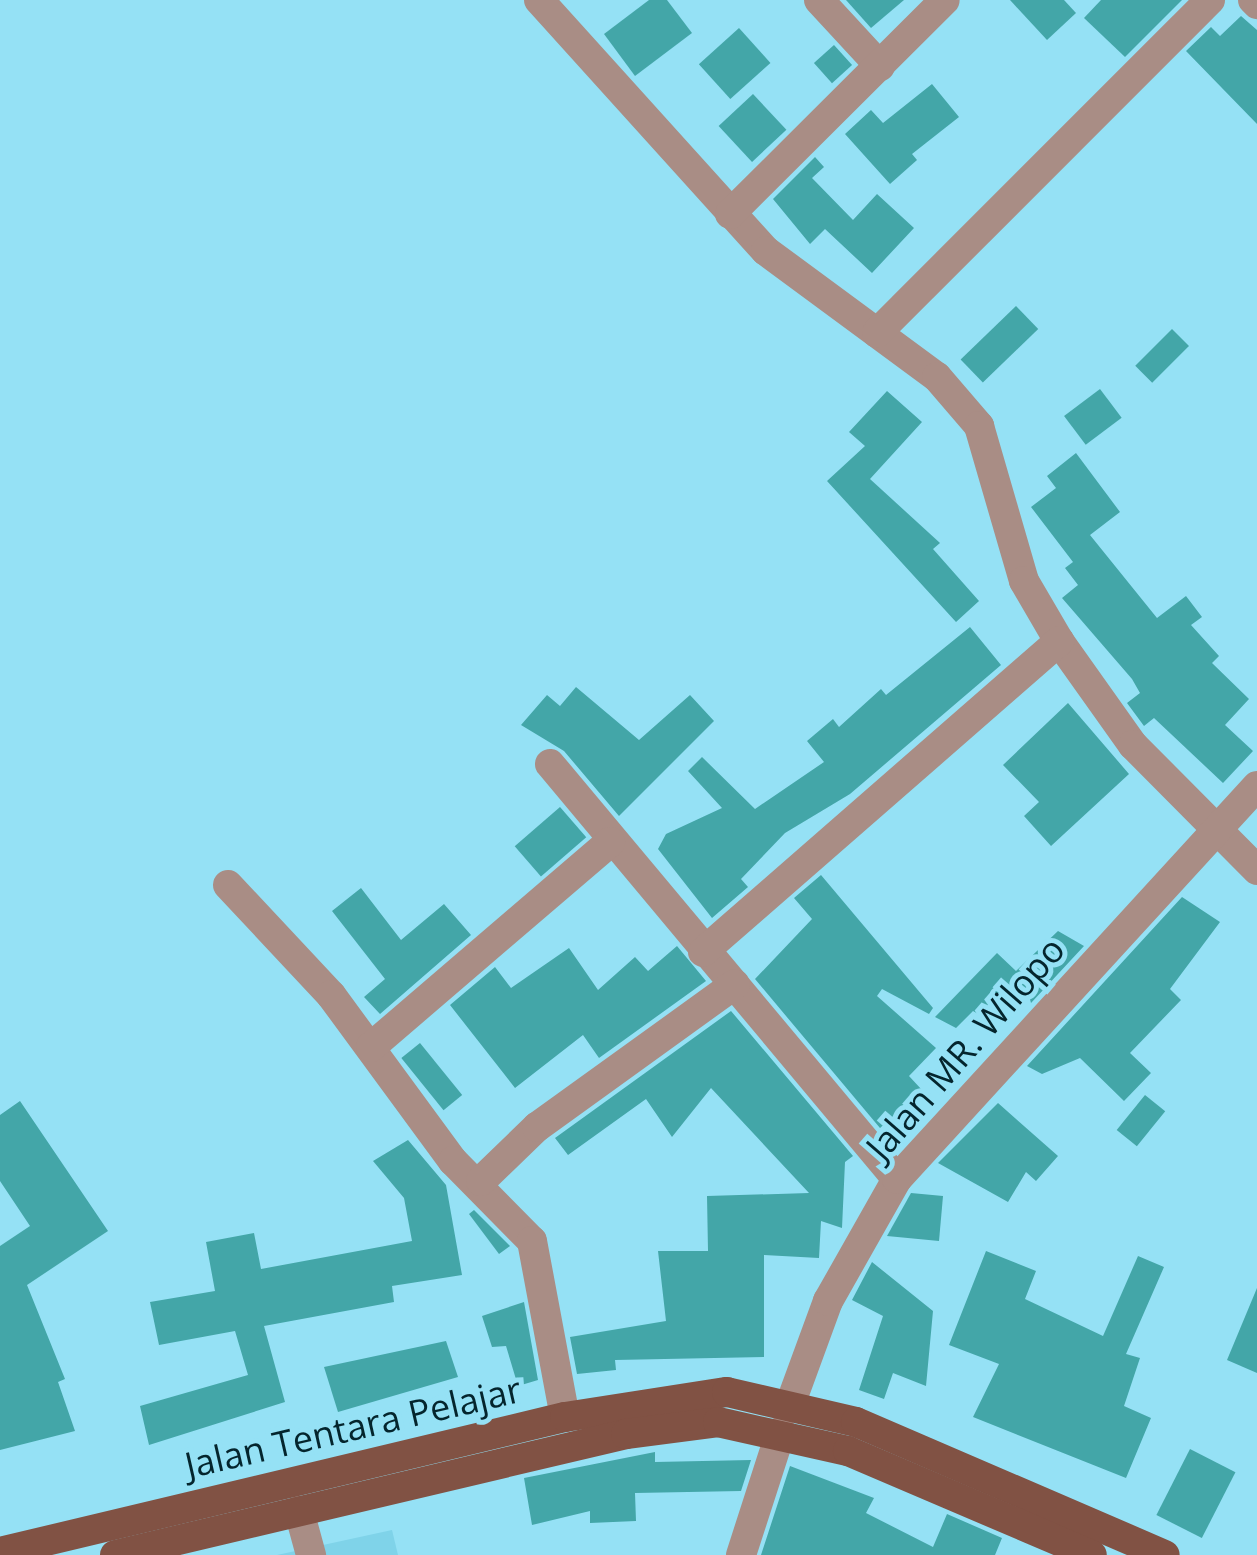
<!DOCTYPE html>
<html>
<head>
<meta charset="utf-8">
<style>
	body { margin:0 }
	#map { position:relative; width:1257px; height:1555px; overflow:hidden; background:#95e1f5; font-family:"Open Sans",sans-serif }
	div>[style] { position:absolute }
	.built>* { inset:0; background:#7fd3e9 }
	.building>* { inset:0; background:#43a6a8; transform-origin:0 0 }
	.minor>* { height:30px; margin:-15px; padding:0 15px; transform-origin:15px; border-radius:15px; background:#a98d85 }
	.major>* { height:30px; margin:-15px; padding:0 15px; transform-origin:15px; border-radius:15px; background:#815244 }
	span { translate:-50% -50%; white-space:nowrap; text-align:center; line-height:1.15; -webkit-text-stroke:10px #95e1f5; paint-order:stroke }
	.street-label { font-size:36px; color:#04252d }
</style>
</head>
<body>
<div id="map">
	<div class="built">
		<i style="clip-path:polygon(392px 1530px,398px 1555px,277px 1555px)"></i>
	</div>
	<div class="building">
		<i style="clip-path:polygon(649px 0,667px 0,692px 33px,635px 76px,604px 34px)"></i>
		<i style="clip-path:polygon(846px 0,904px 0,871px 28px)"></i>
		<i style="clip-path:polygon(1010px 0,1064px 0,1076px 13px,1047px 40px)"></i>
		<i style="clip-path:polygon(1101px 0,1182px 0,1125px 57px,1084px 18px)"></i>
		<i style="clip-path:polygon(1241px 16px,1257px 30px,1257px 124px,1186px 51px,1211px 27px,1220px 36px)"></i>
		<i style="left:739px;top:28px;width:47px;height:54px;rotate:48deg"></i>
		<i style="left:834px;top:45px;width:27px;height:27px;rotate:48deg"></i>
		<i style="clip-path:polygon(932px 84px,959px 117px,912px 154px,917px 160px,890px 184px,845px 134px,871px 110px,883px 123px)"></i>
		<i style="left:753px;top:94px;width:49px;height:47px;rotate:47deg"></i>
		<i style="clip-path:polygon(815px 157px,824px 167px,812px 178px,853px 220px,877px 194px,914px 228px,872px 273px,825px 229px,810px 244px,773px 199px)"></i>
		<i style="left:1016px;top:306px;width:32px;height:77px;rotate:46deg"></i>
		<i style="left:1172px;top:329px;width:24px;height:52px;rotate:45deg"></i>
		<i style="left:1100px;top:389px;width:36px;height:45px;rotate:53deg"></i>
		<i style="clip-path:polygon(887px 391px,922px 422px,870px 479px,940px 543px,933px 549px,979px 601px,956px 622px,827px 481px,865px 446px,849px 432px)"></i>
		<i style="clip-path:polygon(1076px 453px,1120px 512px,1090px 535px,1157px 618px,1186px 596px,1202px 617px,1191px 625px,1219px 656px,1212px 663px,1249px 699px,1225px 725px,1253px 751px,1223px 783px,1154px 718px,1144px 726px,1127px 703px,1140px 693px,1132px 679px,1062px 598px,1078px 585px,1065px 568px,1073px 562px,1031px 507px,1056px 488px,1047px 476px)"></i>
		<i style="clip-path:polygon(970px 627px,1001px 665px,850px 794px,785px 833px,741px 879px,748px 887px,712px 918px,658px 849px,666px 834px,722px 808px,688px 771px,702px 757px,755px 809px,824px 762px,807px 741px,833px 719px,839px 727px,881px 689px,886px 695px)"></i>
		<i style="clip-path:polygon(576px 687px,639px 740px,690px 695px,714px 721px,619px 816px,564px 751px,521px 725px,547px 695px,560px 706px)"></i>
		<i style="clip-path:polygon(1068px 703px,1129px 774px,1051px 846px,1024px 816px,1039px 802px,1003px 765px)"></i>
		<i style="left:560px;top:807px;width:40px;height:60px;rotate:49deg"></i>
		<i style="clip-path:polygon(821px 875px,933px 1008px,929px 1014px,882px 989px,877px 996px,936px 1048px,909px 1076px,922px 1090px,880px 1128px,755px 979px,812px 919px,794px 898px)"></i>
		<i style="clip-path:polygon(361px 888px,401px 940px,444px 904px,471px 935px,380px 1014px,364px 997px,385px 979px,332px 911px)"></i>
		<i style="clip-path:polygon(1182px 897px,1220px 922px,1170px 989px,1181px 1000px,1130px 1053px,1151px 1073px,1124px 1101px,1080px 1058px,1042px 1074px,1027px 1066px)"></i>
		<i style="clip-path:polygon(1058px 931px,1084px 946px,1031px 1003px,1028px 992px,994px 1023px,973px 1011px,956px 1028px,935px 1017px,997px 953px,1016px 971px)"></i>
		<i style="clip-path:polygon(677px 946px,706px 981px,599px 1058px,583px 1035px,515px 1088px,450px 1005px,495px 967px,511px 988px,569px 948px,598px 990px,635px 957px,648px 971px)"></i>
		<i style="clip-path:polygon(731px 1011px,853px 1156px,845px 1162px,842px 1228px,821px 1221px,819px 1258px,764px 1255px,764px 1357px,615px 1360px,616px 1370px,577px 1374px,570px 1337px,666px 1321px,658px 1251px,708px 1251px,707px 1196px,809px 1193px,711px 1088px,672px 1137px,646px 1099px,568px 1155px,555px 1138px)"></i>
		<i style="left:420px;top:1043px;width:67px;height:24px;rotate:51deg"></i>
		<i style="left:1145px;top:1095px;width:26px;height:45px;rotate:39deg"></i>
		<i style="clip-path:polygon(20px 1101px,108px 1231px,27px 1285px,65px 1379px,58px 1382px,75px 1431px,0 1450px,0 1246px,30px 1226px,0 1181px,0 1115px)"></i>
		<i style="clip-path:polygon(998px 1103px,1058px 1156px,1036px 1181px,1026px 1172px,1008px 1202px,938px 1163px)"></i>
		<i style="clip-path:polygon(408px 1140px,446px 1185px,462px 1275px,392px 1286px,394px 1302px,264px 1326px,285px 1402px,149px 1445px,140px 1406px,248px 1375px,235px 1331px,159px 1345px,150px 1302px,215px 1291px,206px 1242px,254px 1233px,261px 1269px,412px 1241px,404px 1198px,373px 1161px)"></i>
		<i style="clip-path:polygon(911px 1193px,943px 1196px,939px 1241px,887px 1236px)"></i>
		<i style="clip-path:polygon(474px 1210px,510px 1246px,499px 1254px,469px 1214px)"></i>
		<i style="clip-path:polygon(986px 1251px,1036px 1271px,1025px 1299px,1103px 1336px,1138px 1256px,1164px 1267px,1126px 1354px,1140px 1358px,1124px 1406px,1151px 1418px,1126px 1478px,973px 1417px,999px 1364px,949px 1345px)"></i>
		<i style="clip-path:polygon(872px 1262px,933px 1311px,926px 1386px,893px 1373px,884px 1399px,859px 1390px,883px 1316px,852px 1300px)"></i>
		<i style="clip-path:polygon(1257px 1288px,1257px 1373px,1227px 1360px)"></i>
		<i style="clip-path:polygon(524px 1302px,538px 1380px,518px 1386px,506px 1346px,492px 1347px,482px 1316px)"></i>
		<i style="clip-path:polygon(446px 1341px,458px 1377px,338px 1412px,324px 1367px)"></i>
		<i style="left:1190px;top:1449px;width:51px;height:74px;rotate:27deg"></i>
		<i style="clip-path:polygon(655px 1452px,655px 1462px,751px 1460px,741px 1491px,635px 1493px,636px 1521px,590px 1523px,590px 1511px,532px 1525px,524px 1478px)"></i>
		<i style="clip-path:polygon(790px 1466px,874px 1498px,866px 1513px,933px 1547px,947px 1514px,1002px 1538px,995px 1555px,761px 1555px)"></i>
	</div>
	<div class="minor">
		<i style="left:539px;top:0;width:338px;rotate:47.9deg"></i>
		<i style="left:766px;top:251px;width:212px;rotate:36.4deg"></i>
		<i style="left:937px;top:377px;width:65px;rotate:49.4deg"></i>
		<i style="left:979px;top:426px;width:161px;rotate:73.8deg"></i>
		<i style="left:1024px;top:581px;width:69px;rotate:59.7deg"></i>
		<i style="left:1059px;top:641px;width:128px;rotate:54.6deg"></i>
		<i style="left:1133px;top:745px;width:176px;rotate:45.2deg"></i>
		<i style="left:819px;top:0;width:90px;rotate:47.3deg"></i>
		<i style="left:1253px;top:0;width:6px;rotate:45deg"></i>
		<i style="left:730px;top:214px;width:303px;rotate:-44.9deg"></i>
		<i style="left:877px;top:333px;width:471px;rotate:-45deg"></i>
		<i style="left:550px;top:764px;width:541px;rotate:50.1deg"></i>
		<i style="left:228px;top:885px;width:151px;rotate:46.9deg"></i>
		<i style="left:331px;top:995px;width:206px;rotate:53.7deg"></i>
		<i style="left:453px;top:1161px;width:112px;rotate:45.4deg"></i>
		<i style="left:532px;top:1241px;width:179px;rotate:79.4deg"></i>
		<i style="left:703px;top:952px;width:473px;rotate:-41.1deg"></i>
		<i style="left:371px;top:1047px;width:315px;rotate:-40.6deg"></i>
		<i style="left:481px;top:1181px;width:78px;rotate:-44deg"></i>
		<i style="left:537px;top:1127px;width:244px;rotate:-35.8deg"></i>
		<i style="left:791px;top:1402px;width:108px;rotate:-69.9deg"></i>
		<i style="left:828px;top:1301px;width:140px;rotate:-60.5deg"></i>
		<i style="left:897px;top:1179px;width:533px;rotate:-47.51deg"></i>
		<i style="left:299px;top:1511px;width:46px;rotate:74.7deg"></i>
		<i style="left:741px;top:1555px;width:130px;rotate:-72.1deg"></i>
	</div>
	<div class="major">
		<i style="left:0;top:1552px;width:581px;rotate:-13.44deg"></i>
		<i style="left:565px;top:1417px;width:164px;rotate:-8.8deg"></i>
		<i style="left:727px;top:1392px;width:132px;rotate:13.1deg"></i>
		<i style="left:856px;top:1422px;width:336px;rotate:23.3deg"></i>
		<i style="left:115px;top:1555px;width:525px;rotate:-13.32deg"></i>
		<i style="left:626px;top:1434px;width:93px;rotate:-7.4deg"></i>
		<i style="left:718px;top:1422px;width:133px;rotate:12.6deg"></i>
		<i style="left:848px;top:1451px;width:265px;rotate:23.1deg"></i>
	</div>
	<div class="street-label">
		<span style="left:965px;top:1048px;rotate:-49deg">Jalan MR. Wilopo</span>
		<span style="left:353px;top:1427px;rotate:-13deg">Jalan Tentara Pelajar</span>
	</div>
</div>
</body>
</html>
